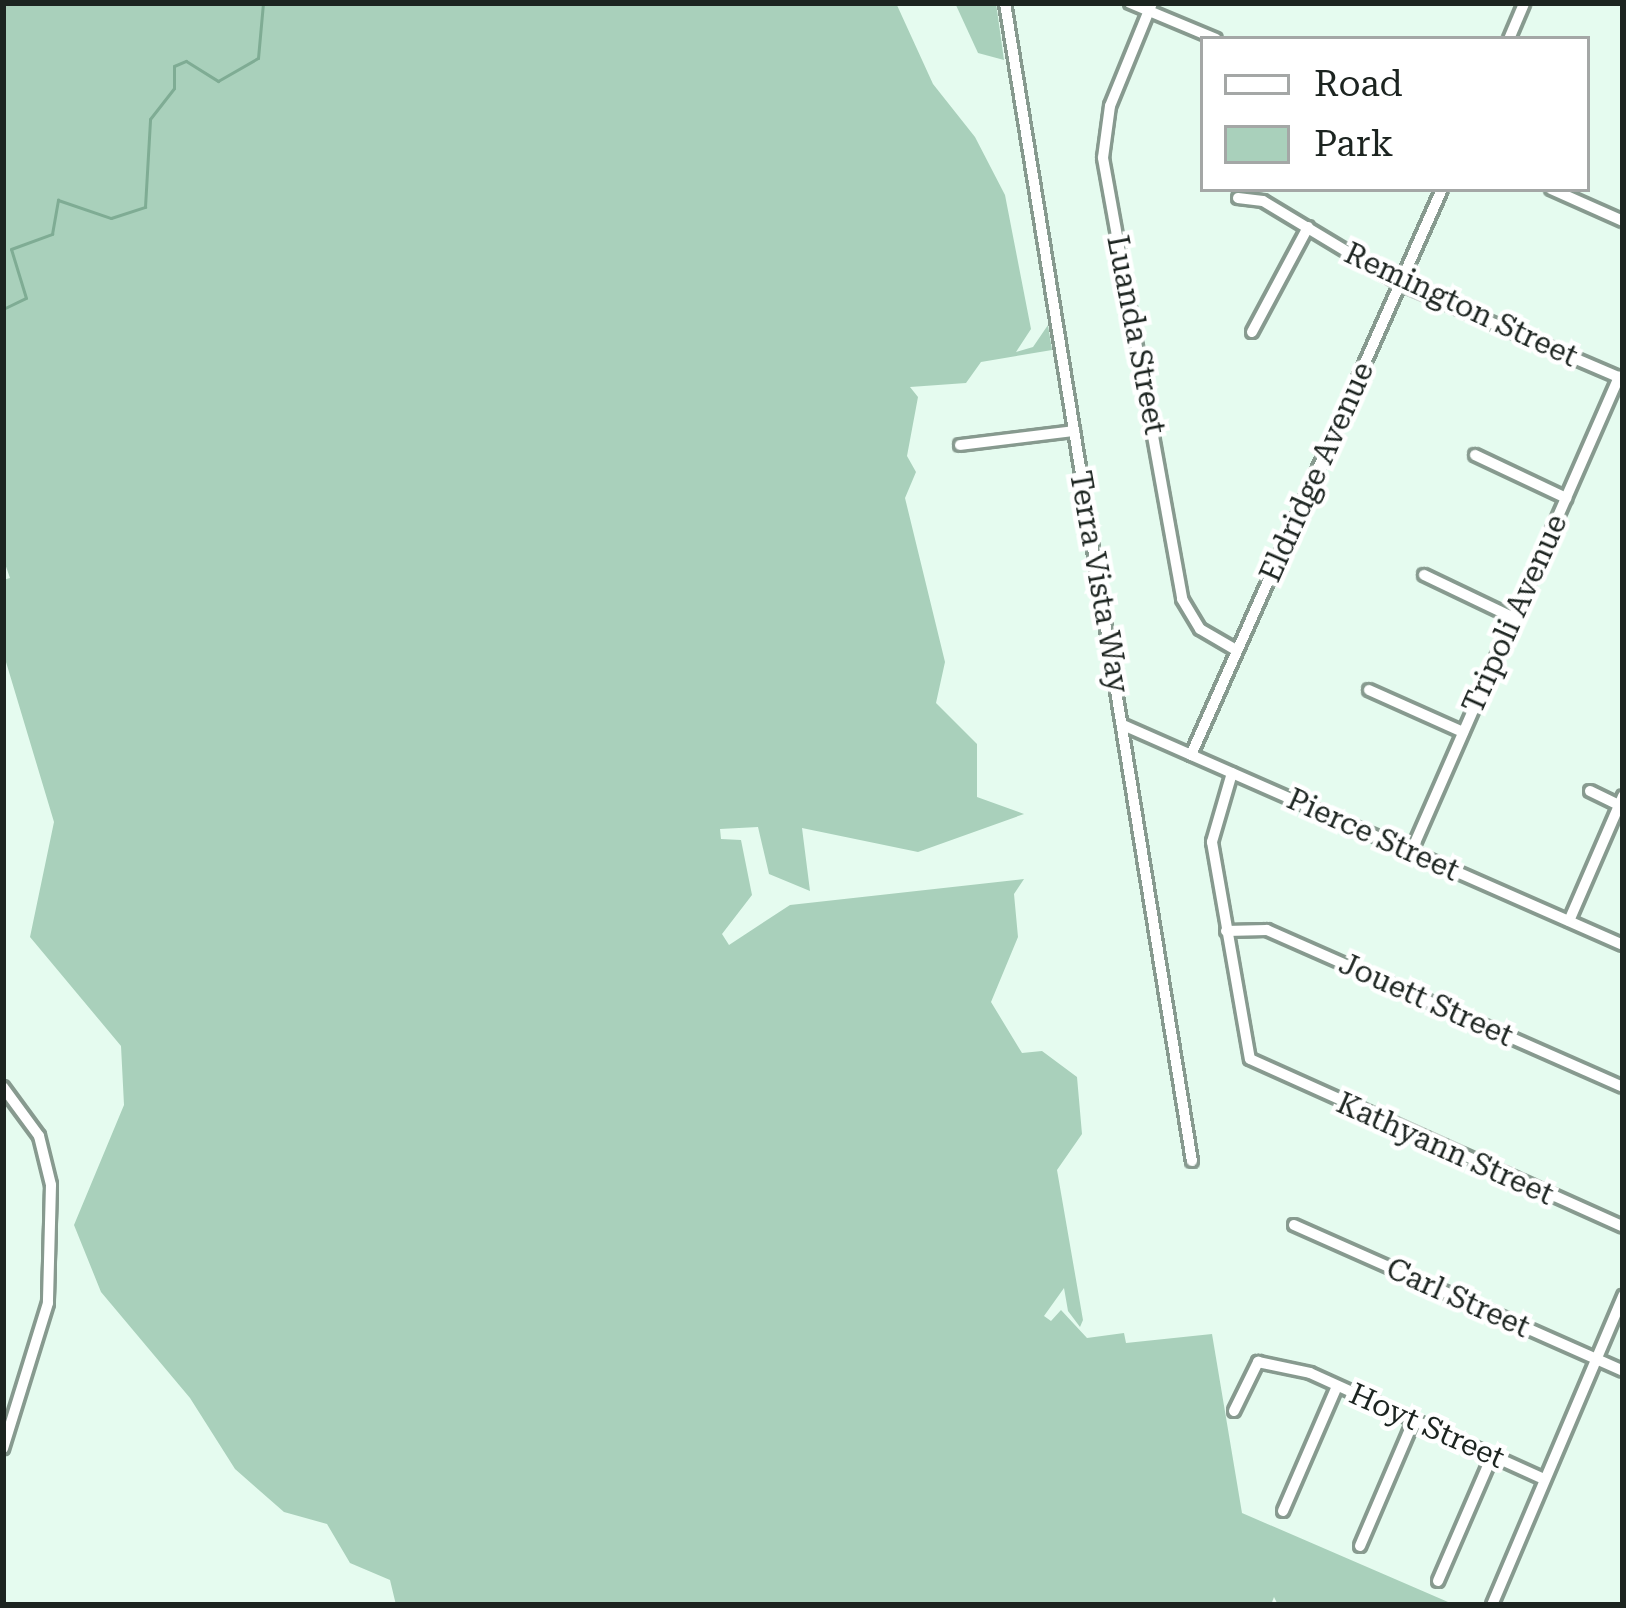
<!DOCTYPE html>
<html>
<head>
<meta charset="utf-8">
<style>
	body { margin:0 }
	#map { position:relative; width:1626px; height:1608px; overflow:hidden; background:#e5fbef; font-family:"Roboto Serif",serif }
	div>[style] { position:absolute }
	.green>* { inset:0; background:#a9d0bb }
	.stream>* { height:3px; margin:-1.5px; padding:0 1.5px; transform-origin:1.5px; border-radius:1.5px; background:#7fac94 }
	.roads { filter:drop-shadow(3px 0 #879a8f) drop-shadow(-3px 0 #879a8f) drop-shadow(0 3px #879a8f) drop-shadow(0 -3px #879a8f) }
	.minor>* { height:10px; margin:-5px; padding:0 5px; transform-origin:5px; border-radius:5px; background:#fff }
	span { translate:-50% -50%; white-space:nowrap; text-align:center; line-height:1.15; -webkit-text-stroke:9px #fff; paint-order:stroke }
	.street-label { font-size:30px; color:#1c2420 }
	.frame { position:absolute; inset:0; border:6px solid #1c2420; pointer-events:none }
	.legend { position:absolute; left:1200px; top:36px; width:390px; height:156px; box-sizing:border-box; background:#fff; border:3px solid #a4a7a6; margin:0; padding:15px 21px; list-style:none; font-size:36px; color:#1c2420 }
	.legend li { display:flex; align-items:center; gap:24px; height:60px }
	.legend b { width:60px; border:3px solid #a4a7a6 }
</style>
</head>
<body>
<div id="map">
	<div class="green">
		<i style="clip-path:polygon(3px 3px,896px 3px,933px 84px,975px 137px,1005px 195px,1031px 329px,1016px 352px,1033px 347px,1048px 325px,1052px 350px,981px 362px,966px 383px,910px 387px,918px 397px,907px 456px,916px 472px,905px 498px,945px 662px,936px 703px,977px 744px,977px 797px,1024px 814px,918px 852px,802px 828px,810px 891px,769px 874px,758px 827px,720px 829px,721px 839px,741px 840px,752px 895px,722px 934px,729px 945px,790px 905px,1024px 879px,1014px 894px,1018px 937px,991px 1002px,1022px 1053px,1042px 1051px,1077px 1077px,1082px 1134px,1057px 1170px,1083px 1320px,1080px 1327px,1068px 1311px,1064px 1288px,1044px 1316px,1051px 1321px,1061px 1310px,1087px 1338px,1124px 1333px,1126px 1343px,1212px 1334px,1242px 1513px,1455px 1605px,1278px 1605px,1274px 1597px,1271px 1605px,396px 1605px,390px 1580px,350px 1563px,327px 1524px,284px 1512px,235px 1469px,190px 1398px,101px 1292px,74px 1225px,124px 1105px,121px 1046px,30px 937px,54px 822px,3px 652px,3px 580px,10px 578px,3px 558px)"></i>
		<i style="clip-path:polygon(955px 3px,996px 3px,1004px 60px,978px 53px)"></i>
	</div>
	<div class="stream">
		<i style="left:3px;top:309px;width:25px;rotate:-26deg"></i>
		<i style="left:26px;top:298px;width:51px;rotate:-107deg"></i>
		<i style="left:11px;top:249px;width:44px;rotate:-20.1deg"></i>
		<i style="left:52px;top:234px;width:35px;rotate:-80deg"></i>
		<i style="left:58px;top:200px;width:56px;rotate:18.8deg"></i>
		<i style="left:111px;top:218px;width:36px;rotate:-18deg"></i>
		<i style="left:145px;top:207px;width:88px;rotate:-86.7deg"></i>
		<i style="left:150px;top:119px;width:39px;rotate:-52deg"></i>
		<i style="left:174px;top:88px;width:22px;rotate:-90deg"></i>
		<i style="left:174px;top:66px;width:13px;rotate:-23deg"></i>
		<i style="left:186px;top:61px;width:38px;rotate:32deg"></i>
		<i style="left:218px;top:81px;width:46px;rotate:-29.9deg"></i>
		<i style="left:258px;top:58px;width:55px;rotate:-84.8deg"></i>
	</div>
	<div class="roads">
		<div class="minor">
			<i style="left:1005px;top:3px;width:1173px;rotate:80.83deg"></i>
			<i style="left:1130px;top:3px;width:93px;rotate:22.7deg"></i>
			<i style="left:1152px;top:3px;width:111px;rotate:112.2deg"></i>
			<i style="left:1110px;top:106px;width:52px;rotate:97.7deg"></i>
			<i style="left:1103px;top:158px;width:448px;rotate:79.8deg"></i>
			<i style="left:1182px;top:599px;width:35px;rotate:59deg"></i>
			<i style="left:1200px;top:629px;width:42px;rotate:30.3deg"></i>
			<i style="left:1509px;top:39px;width:39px;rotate:-67deg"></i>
			<i style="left:1551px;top:189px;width:79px;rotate:24deg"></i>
			<i style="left:1238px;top:198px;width:25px;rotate:7deg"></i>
			<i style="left:1263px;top:201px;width:159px;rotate:31.1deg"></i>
			<i style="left:1399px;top:283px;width:244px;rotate:23.2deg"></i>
			<i style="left:1252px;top:332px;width:119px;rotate:-61.9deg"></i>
			<i style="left:960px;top:445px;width:115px;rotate:-7deg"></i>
			<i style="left:1475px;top:455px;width:101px;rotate:25.3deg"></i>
			<i style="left:1424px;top:575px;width:100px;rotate:25.5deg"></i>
			<i style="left:1369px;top:690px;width:103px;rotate:24.1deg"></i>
			<i style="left:1123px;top:725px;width:546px;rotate:23.75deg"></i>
			<i style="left:1191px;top:755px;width:619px;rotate:-66.08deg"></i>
			<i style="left:1232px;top:773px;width:72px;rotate:106.2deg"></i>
			<i style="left:1212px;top:842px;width:220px;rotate:80.1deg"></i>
			<i style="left:1250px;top:1059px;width:409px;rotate:24.2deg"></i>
			<i style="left:1590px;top:791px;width:32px;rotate:26deg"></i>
			<i style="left:1411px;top:852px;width:519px;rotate:-66.35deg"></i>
			<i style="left:1569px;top:921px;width:136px;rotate:-66.6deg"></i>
			<i style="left:1226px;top:931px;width:41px;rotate:-1.4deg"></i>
			<i style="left:1267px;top:930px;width:389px;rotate:23.8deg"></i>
			<i style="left:3px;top:1087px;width:61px;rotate:53.7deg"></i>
			<i style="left:39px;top:1136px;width:50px;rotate:76.2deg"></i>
			<i style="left:51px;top:1185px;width:118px;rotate:91.5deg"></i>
			<i style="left:48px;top:1303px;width:152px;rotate:107.2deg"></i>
			<i style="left:1294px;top:1225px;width:360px;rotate:23.9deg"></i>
			<i style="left:1234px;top:1411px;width:55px;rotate:-63.9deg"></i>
			<i style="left:1258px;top:1362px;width:53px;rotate:11.9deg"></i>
			<i style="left:1310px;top:1373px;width:257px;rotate:24.4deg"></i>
			<i style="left:1283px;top:1511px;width:136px;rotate:-66.6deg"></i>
			<i style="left:1360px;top:1546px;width:137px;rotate:-66.8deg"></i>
			<i style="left:1438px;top:1581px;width:136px;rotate:-66.6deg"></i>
			<i style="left:1492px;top:1605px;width:336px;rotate:-67deg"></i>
		</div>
	</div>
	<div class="street-label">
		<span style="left:1461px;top:305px;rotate:25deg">Remington Street</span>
		<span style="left:1136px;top:335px;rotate:79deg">Luanda Street</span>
		<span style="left:1317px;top:472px;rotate:-66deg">Eldridge Avenue</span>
		<span style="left:1099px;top:582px;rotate:80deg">Terra Vista Way</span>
		<span style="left:1515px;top:614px;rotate:-66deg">Tripoli Avenue</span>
		<span style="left:1373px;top:835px;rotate:24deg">Pierce Street</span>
		<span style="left:1426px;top:1000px;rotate:24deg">Jouett Street</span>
		<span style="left:1445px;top:1149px;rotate:24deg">Kathyann Street</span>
		<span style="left:1458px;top:1298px;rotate:24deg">Carl Street</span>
		<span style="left:1427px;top:1426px;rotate:24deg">Hoyt Street</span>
	</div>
	<div class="frame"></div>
	<ul class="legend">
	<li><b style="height:15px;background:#fff"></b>Road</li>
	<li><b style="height:33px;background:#a9d0bb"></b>Park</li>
	</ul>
</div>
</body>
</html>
